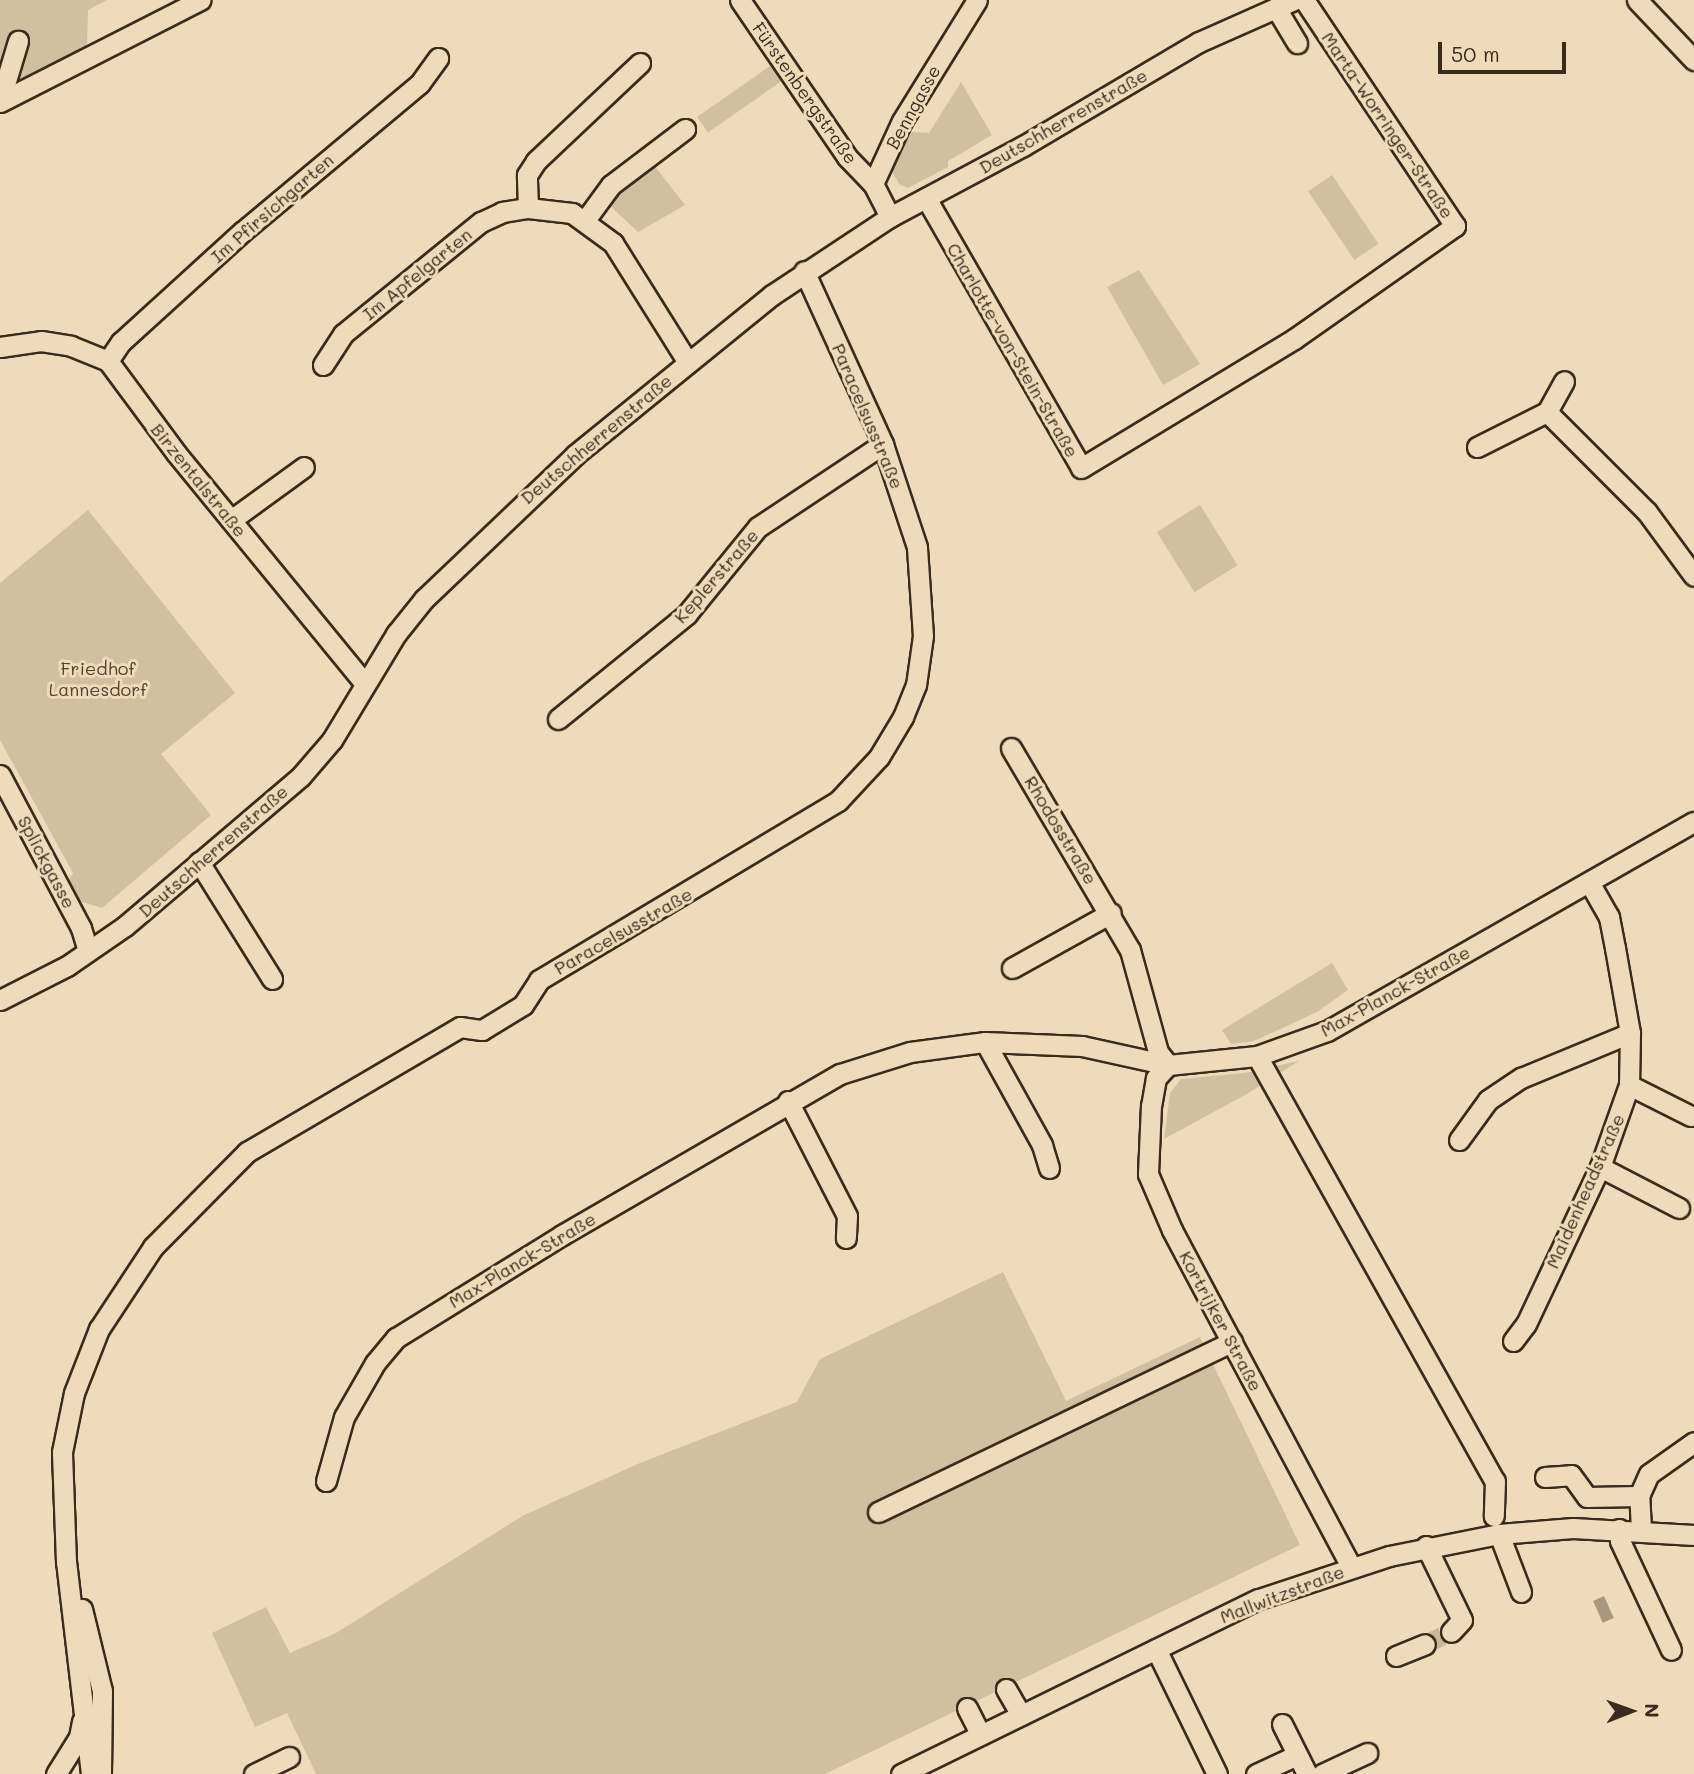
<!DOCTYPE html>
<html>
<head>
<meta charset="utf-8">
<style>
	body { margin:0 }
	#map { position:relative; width:1694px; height:1774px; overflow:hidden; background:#efdbb9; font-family:Mali,sans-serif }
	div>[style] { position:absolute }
	.green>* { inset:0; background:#d1bfa0; transform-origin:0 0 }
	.water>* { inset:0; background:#aa977e; transform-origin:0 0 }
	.minor-tunnel>* { height:19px; margin-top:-9.5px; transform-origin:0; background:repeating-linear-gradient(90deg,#cbb89a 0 19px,transparent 0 29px) }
	.roads { filter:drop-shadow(2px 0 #3b2a1e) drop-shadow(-2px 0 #3b2a1e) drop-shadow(0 2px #3b2a1e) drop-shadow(0 -2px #3b2a1e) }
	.minor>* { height:19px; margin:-9.5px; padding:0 9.5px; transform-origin:9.5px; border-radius:9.5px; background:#efdbb9 }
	span { translate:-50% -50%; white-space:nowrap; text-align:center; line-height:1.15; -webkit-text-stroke:6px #efdbb9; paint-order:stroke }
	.street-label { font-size:18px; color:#3b2a1e }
	.park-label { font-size:18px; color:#524032 }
	.north { position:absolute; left:1596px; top:1676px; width:70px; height:70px; -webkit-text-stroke:5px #efdbb9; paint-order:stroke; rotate:89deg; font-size:19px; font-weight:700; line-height:28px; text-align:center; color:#3b2a1e }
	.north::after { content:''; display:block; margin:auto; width:24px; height:32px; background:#3b2a1e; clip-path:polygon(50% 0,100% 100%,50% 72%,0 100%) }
	.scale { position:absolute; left:1438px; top:42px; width:128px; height:32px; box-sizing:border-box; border:4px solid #3b2a1e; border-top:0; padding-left:9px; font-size:21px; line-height:24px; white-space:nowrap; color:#3b2a1e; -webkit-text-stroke:5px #efdbb9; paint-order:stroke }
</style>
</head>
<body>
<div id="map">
	<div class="green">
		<i style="clip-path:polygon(0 0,107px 0,88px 10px,87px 47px,0 88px)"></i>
		<i style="left:770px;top:66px;width:19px;height:89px;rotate:55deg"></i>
		<i style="clip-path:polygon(961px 82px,992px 135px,948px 161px,948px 167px,908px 188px,900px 185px,891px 170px,912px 132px,929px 133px)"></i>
		<i style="clip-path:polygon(653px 164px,685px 205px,638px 232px,605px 201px)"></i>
		<i style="left:1332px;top:175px;width:83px;height:29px;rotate:56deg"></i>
		<i style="clip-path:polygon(1139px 270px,1200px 364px,1163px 385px,1107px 287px)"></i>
		<i style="left:1200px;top:505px;width:71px;height:51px;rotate:58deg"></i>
		<i style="clip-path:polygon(88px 510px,235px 693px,161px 754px,211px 815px,102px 908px,79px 901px,69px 880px,73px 873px,0 740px,0 583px)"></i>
		<i style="clip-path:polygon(1332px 963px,1348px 990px,1317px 1012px,1254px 1041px,1231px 1044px,1222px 1030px)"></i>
		<i style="clip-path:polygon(1299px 1061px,1245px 1095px,1164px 1139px,1170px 1093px,1181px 1079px,1244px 1073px)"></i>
		<i style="clip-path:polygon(1003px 1272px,1066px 1401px,1200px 1337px,1300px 1545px,825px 1774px,316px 1774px,287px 1713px,255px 1727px,212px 1633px,266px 1607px,290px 1653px,336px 1633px,524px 1515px,640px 1463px,797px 1402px,820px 1359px)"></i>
	</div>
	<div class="water">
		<i style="left:1604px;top:1596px;width:24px;height:12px;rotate:66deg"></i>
	</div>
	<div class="minor-tunnel">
		<i style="left:1425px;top:1644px;width:29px;rotate:-25deg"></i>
	</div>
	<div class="roads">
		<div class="minor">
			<i style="left:740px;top:0;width:190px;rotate:55.7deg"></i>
			<i style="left:847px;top:157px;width:37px;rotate:46deg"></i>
			<i style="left:1637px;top:0;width:83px;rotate:46.5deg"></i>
			<i style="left:1276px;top:8px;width:41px;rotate:59deg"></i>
			<i style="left:0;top:101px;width:63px;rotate:-73.3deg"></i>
			<i style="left:0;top:102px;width:225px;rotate:-27deg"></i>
			<i style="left:926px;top:198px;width:311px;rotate:60.1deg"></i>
			<i style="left:1081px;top:468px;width:249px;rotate:-31.2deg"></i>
			<i style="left:1294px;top:339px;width:197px;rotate:-35.1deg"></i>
			<i style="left:1455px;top:226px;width:272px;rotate:-123.7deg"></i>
			<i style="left:528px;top:208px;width:33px;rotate:-92deg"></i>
			<i style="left:527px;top:175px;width:17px;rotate:-57deg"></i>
			<i style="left:536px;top:161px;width:143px;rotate:-43.3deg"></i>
			<i style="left:890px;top:217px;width:37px;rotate:-117deg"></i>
			<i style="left:873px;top:184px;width:69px;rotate:-65.3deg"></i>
			<i style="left:902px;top:121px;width:142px;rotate:-58.2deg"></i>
			<i style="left:586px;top:219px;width:42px;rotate:-53.7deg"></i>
			<i style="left:611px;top:185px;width:93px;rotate:-37.1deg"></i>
			<i style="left:0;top:347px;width:41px;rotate:-8.3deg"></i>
			<i style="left:41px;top:341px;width:30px;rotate:9deg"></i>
			<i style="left:71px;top:346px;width:40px;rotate:22deg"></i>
			<i style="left:108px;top:361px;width:114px;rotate:53.5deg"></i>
			<i style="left:176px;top:453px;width:297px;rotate:50.7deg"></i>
			<i style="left:108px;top:361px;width:23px;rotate:-56deg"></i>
			<i style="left:121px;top:342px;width:164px;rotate:-42.3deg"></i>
			<i style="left:242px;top:232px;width:232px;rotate:-39.9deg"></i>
			<i style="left:420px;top:83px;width:31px;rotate:-54deg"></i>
			<i style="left:323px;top:365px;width:37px;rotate:-57deg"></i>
			<i style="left:343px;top:334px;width:178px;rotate:-39.1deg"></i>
			<i style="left:481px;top:222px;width:23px;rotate:-25deg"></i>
			<i style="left:502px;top:212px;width:26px;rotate:-9deg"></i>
			<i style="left:528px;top:208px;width:44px;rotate:6.5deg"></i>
			<i style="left:572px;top:213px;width:51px;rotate:36.2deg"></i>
			<i style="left:613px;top:243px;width:139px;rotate:57.9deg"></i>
			<i style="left:1547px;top:412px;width:35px;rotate:-61deg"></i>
			<i style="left:1477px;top:447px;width:78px;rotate:-26.6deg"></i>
			<i style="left:1547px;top:412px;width:141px;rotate:45deg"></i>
			<i style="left:1647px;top:512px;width:79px;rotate:53.7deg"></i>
			<i style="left:231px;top:520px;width:90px;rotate:-36deg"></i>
			<i style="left:558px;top:719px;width:166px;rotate:-39.1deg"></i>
			<i style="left:687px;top:614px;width:112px;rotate:-50.8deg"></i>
			<i style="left:758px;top:527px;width:150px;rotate:-33.6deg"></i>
			<i style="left:1011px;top:748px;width:234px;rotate:59.5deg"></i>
			<i style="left:1130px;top:950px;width:106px;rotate:74.6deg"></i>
			<i style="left:1158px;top:1052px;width:16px;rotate:52deg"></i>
			<i style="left:0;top:775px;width:173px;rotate:62.1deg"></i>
			<i style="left:81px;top:928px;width:24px;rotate:73deg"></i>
			<i style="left:199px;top:862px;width:138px;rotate:58deg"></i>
			<i style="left:1012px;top:968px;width:113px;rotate:-29.1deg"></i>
			<i style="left:0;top:1000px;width:75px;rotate:-26.9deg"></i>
			<i style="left:67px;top:966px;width:70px;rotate:-34.6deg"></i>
			<i style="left:125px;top:926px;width:231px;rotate:-40.4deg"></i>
			<i style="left:301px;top:776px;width:48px;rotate:-49.3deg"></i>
			<i style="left:332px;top:740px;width:124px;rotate:-58.9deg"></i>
			<i style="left:396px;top:634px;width:45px;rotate:-51.3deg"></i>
			<i style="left:424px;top:599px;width:209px;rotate:-43.6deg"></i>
			<i style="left:575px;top:455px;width:254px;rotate:-39.1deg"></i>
			<i style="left:772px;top:295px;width:141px;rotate:-33.5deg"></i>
			<i style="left:890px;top:217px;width:151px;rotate:-28.1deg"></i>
			<i style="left:1023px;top:146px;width:204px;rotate:-30.6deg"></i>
			<i style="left:1199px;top:42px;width:104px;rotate:-23.9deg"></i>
			<i style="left:985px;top:1042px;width:118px;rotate:61deg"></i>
			<i style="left:1042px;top:1145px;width:24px;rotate:73deg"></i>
			<i style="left:1257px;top:1056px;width:487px;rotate:60.8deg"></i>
			<i style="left:1495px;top:1481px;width:35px;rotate:92deg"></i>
			<i style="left:1168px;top:1065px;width:18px;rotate:133deg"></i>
			<i style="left:1156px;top:1078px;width:27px;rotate:100deg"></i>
			<i style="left:1151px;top:1105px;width:69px;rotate:92.5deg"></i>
			<i style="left:1148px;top:1174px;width:61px;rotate:66.8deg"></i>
			<i style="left:1172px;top:1230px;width:382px;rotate:62deg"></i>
			<i style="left:1629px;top:1085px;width:69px;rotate:26.6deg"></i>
			<i style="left:788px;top:1101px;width:129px;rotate:62.8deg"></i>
			<i style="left:847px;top:1216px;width:22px;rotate:93deg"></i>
			<i style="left:1459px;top:1140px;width:49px;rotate:-54.1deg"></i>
			<i style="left:1488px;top:1100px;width:40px;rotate:-34deg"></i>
			<i style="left:1521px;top:1078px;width:118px;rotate:-22.4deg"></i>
			<i style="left:1600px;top:1167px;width:89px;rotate:27.4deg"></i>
			<i style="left:1513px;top:1341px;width:21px;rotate:-53deg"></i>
			<i style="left:1526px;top:1324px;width:174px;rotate:-64.8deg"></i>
			<i style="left:1600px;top:1167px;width:87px;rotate:-70.5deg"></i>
			<i style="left:1629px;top:1085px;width:52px;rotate:-88.9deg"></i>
			<i style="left:1630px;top:1033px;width:86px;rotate:-100deg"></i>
			<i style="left:1615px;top:948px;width:32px;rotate:-101deg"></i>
			<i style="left:1609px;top:917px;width:40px;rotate:-119.7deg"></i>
			<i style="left:1545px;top:1477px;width:26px;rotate:-4deg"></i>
			<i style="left:1571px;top:1475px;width:27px;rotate:54deg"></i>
			<i style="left:1587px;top:1497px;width:52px;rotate:-1.1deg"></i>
			<i style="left:326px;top:1481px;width:66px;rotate:-74.3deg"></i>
			<i style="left:344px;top:1417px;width:62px;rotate:-60.1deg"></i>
			<i style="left:375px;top:1363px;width:33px;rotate:-50deg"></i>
			<i style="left:396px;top:1338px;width:195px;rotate:-31.8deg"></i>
			<i style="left:562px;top:1235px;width:321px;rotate:-30.1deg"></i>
			<i style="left:840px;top:1074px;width:73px;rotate:-17.4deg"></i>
			<i style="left:910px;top:1052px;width:76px;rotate:-7.6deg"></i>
			<i style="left:985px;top:1042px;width:97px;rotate:2.4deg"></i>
			<i style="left:1082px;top:1046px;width:88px;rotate:12.5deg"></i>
			<i style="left:1168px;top:1065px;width:89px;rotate:-5.8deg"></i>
			<i style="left:1257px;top:1056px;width:74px;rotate:-19.7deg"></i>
			<i style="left:1327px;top:1031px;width:422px;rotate:-29.7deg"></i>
			<i style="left:878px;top:1512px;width:393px;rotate:-25.7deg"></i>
			<i style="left:1619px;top:1529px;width:12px;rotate:85deg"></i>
			<i style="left:1620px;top:1541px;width:120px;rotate:64.9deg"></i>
			<i style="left:1641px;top:1529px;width:33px;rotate:-93deg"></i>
			<i style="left:1639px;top:1496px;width:24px;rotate:-66deg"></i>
			<i style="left:1649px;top:1474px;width:55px;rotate:-35.4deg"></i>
			<i style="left:1499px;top:1534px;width:62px;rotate:69.2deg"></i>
			<i style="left:1426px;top:1546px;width:82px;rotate:64.1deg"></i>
			<i style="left:1462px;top:1620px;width:16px;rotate:133deg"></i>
			<i style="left:82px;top:1609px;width:84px;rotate:76.3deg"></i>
			<i style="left:102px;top:1691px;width:83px;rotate:90.7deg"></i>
			<i style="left:1156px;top:1649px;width:139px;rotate:64deg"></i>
			<i style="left:1396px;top:1656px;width:31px;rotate:-22deg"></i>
			<i style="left:1006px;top:1689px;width:30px;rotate:60deg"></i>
			<i style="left:967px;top:1708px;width:30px;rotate:63deg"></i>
			<i style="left:1282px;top:1724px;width:56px;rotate:63.4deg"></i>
			<i style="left:56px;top:1774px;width:44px;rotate:-58.1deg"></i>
			<i style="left:79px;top:1737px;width:16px;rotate:-79deg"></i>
			<i style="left:91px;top:1774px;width:213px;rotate:-96.7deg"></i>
			<i style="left:66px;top:1562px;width:110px;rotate:-92.1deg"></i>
			<i style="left:62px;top:1452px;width:60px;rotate:-78.5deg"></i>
			<i style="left:74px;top:1393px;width:69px;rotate:-68.7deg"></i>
			<i style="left:99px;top:1329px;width:98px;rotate:-56.6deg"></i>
			<i style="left:153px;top:1247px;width:134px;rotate:-45.3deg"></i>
			<i style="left:247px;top:1152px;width:247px;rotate:-30.4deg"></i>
			<i style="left:460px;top:1027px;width:22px;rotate:8deg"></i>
			<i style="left:482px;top:1030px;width:48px;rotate:-31.4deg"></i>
			<i style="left:523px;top:1005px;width:30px;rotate:-57deg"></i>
			<i style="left:539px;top:980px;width:348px;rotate:-30.9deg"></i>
			<i style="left:838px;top:801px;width:60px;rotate:-47deg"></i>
			<i style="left:879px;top:757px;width:47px;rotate:-59deg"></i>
			<i style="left:903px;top:717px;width:35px;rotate:-68deg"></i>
			<i style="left:916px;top:685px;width:49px;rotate:-81.9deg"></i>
			<i style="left:923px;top:636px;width:89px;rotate:-93.9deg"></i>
			<i style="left:917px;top:547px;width:108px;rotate:-108.3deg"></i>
			<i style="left:883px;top:444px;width:190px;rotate:-114.5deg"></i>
			<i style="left:254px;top:1774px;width:39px;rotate:-26deg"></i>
			<i style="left:901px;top:1774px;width:398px;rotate:-26.1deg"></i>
			<i style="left:1259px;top:1599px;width:137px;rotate:-18.3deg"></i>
			<i style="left:1389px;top:1556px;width:112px;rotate:-11.3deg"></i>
			<i style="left:1499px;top:1534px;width:74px;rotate:-4.6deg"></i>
			<i style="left:1573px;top:1528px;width:121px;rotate:3.3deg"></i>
			<i style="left:1256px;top:1774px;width:45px;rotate:-24.9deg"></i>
			<i style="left:1322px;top:1774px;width:50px;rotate:-25deg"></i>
		</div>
	</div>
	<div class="street-label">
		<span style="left:805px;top:93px;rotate:55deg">Fürstenbergstraße</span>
		<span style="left:913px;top:107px;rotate:-61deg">Benngasse</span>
		<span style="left:1063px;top:121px;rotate:-30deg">Deutschherrenstraße</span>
		<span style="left:1388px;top:125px;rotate:56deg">Marta-Worringer-Straße</span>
		<span style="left:272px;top:208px;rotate:-41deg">Im Pfirsichgarten</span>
		<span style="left:417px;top:274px;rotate:-39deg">Im Apfelgarten</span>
		<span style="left:1013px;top:350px;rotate:60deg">Charlotte-von-Stein-Straße</span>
		<span style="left:868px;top:416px;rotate:67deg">Paracelsusstraße</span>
		<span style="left:596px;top:439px;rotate:-40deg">Deutschherrenstraße</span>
		<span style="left:199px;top:480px;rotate:51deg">Birzentalstraße</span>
		<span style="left:716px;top:576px;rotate:-49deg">Keplerstraße</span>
		<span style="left:1061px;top:830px;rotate:59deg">Rhodosstraße</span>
		<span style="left:213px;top:851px;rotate:-41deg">Deutschherrenstraße</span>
		<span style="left:47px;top:862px;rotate:62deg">Splickgasse</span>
		<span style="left:623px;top:931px;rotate:-30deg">Paracelsusstraße</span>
		<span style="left:1395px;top:991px;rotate:-29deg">Max-Planck-Straße</span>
		<span style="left:1585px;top:1191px;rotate:-66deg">Maidenheadstraße</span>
		<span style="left:522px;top:1260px;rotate:-31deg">Max-Planck-Straße</span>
		<span style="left:1221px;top:1321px;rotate:62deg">Kortrijker Straße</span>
		<span style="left:1282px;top:1594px;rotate:-21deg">Mallwitzstraße</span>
	</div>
	<div class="park-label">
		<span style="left:98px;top:679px">Friedhof<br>Lannesdorf</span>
	</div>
	<div class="north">N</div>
	<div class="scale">50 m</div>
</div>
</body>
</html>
